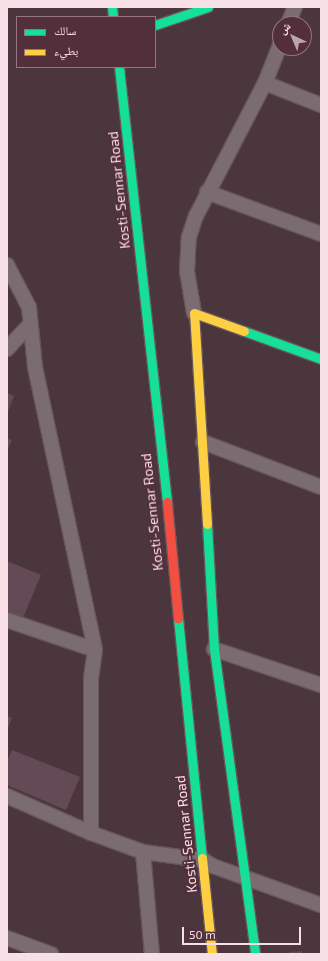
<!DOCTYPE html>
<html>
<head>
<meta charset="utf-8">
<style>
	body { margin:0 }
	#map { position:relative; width:328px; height:961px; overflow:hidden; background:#4b363e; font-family:"Exo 2","Noto Naskh Arabic",sans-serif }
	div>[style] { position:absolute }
	.building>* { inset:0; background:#634a54 }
	.roads { filter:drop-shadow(1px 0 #67555c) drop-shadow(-1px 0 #67555c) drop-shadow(0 1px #67555c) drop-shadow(0 -1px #67555c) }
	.street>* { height:14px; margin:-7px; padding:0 7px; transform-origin:7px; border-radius:7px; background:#7b6c71 }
	.fast>* { height:9px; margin:-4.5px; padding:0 4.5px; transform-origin:4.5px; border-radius:4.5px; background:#16e098 }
	.slow>* { height:9px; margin:-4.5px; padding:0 4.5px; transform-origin:4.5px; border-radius:4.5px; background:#ffcf43 }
	.jam>* { height:9px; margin:-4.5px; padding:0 4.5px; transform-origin:4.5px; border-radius:4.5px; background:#f24e42 }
	span { translate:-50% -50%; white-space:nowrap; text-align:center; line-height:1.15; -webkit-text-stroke:4px #532e3b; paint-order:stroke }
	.street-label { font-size:14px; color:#f7dfe6 }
	.frame { position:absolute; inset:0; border:8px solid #f7dfe6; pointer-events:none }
	.legend { position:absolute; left:16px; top:16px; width:140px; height:52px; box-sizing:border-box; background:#532e3b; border:1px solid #95757f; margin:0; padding:5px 7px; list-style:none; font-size:12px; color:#f7dfe6 }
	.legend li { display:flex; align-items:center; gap:8px; height:20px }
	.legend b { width:20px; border:1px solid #95757f }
	.north { position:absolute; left:272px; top:16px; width:40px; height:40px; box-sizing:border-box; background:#532e3b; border:1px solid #95757f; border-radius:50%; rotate:316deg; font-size:11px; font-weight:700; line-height:16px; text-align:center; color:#f7dfe6 }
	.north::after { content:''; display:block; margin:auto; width:14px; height:18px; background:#bba4ab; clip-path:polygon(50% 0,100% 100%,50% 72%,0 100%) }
	.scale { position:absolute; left:182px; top:927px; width:119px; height:18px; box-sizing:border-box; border:2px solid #f7dfe6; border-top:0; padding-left:5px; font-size:12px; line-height:14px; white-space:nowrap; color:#f7dfe6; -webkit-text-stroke:3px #532e3b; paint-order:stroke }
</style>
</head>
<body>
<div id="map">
	<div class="building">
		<i style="clip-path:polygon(7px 393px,14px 396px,7px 414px)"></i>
		<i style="clip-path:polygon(7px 438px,12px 440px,7px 451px)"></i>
		<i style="clip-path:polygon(7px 561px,41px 575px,22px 620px,7px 614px)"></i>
		<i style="clip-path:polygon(7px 716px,12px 718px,7px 731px)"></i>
		<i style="clip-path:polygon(12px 750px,80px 777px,66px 810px,7px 785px,7px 761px)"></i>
		<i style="clip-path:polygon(302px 951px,302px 954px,289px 954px,289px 952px)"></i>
	</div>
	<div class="roads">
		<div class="street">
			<i style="left:288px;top:24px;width:18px;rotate:-68deg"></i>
			<i style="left:265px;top:83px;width:60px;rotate:21.4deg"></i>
			<i style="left:207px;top:192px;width:121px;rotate:20.2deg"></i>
			<i style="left:7px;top:265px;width:47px;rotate:62.4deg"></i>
			<i style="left:29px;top:307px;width:60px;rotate:84.3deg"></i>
			<i style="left:35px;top:367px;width:289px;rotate:78deg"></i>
			<i style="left:95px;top:650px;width:29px;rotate:98deg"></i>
			<i style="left:91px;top:679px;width:154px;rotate:90deg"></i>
			<i style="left:194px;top:313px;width:43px;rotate:-99.5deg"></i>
			<i style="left:187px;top:271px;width:34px;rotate:-87deg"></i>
			<i style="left:189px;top:237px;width:22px;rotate:-72deg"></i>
			<i style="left:196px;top:216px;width:150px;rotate:-62.6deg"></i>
			<i style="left:265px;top:83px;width:41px;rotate:-68.5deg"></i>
			<i style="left:7px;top:349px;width:34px;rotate:-47deg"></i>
			<i style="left:203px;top:442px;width:126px;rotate:20.9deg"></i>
			<i style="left:7px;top:620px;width:93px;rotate:18.8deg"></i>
			<i style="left:214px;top:649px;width:113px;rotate:18.6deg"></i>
			<i style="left:7px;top:796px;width:92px;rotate:23.8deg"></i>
			<i style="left:91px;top:833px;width:55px;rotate:20.1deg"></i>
			<i style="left:143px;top:852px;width:61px;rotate:7.6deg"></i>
			<i style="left:203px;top:860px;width:12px;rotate:31deg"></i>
			<i style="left:213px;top:866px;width:115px;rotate:19.9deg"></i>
			<i style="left:143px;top:852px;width:102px;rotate:85deg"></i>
			<i style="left:7px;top:938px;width:47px;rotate:20deg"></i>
		</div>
		<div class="fast">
			<i style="left:112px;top:7px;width:10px;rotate:84deg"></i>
			<i style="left:155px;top:25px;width:56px;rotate:-18.8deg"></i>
			<i style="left:119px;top:67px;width:438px;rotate:83.7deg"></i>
			<i style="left:244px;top:331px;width:82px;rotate:20deg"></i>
			<i style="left:207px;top:524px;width:125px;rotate:86.8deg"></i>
			<i style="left:214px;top:649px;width:308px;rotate:82.3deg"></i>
			<i style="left:178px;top:618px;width:241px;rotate:84.3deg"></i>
		</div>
		<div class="slow">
			<i style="left:207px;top:524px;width:211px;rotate:-93.5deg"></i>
			<i style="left:194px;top:313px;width:53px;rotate:19.8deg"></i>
			<i style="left:202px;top:858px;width:97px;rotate:84.1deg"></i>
		</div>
		<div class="jam">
			<i style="left:167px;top:502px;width:117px;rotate:84.6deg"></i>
		</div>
	</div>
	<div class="street-label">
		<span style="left:119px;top:190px;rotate:-96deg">Kosti-Sennar Road</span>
		<span style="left:152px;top:512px;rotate:-96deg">Kosti-Sennar Road</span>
		<span style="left:186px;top:834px;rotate:-96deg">Kosti-Sennar Road</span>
	</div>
	<div class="frame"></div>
	<ul class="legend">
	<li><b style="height:5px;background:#16e098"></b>سالك</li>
	<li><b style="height:5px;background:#ffcf43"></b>بطيء</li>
	</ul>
	<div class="north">ش</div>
	<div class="scale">50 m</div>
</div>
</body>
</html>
